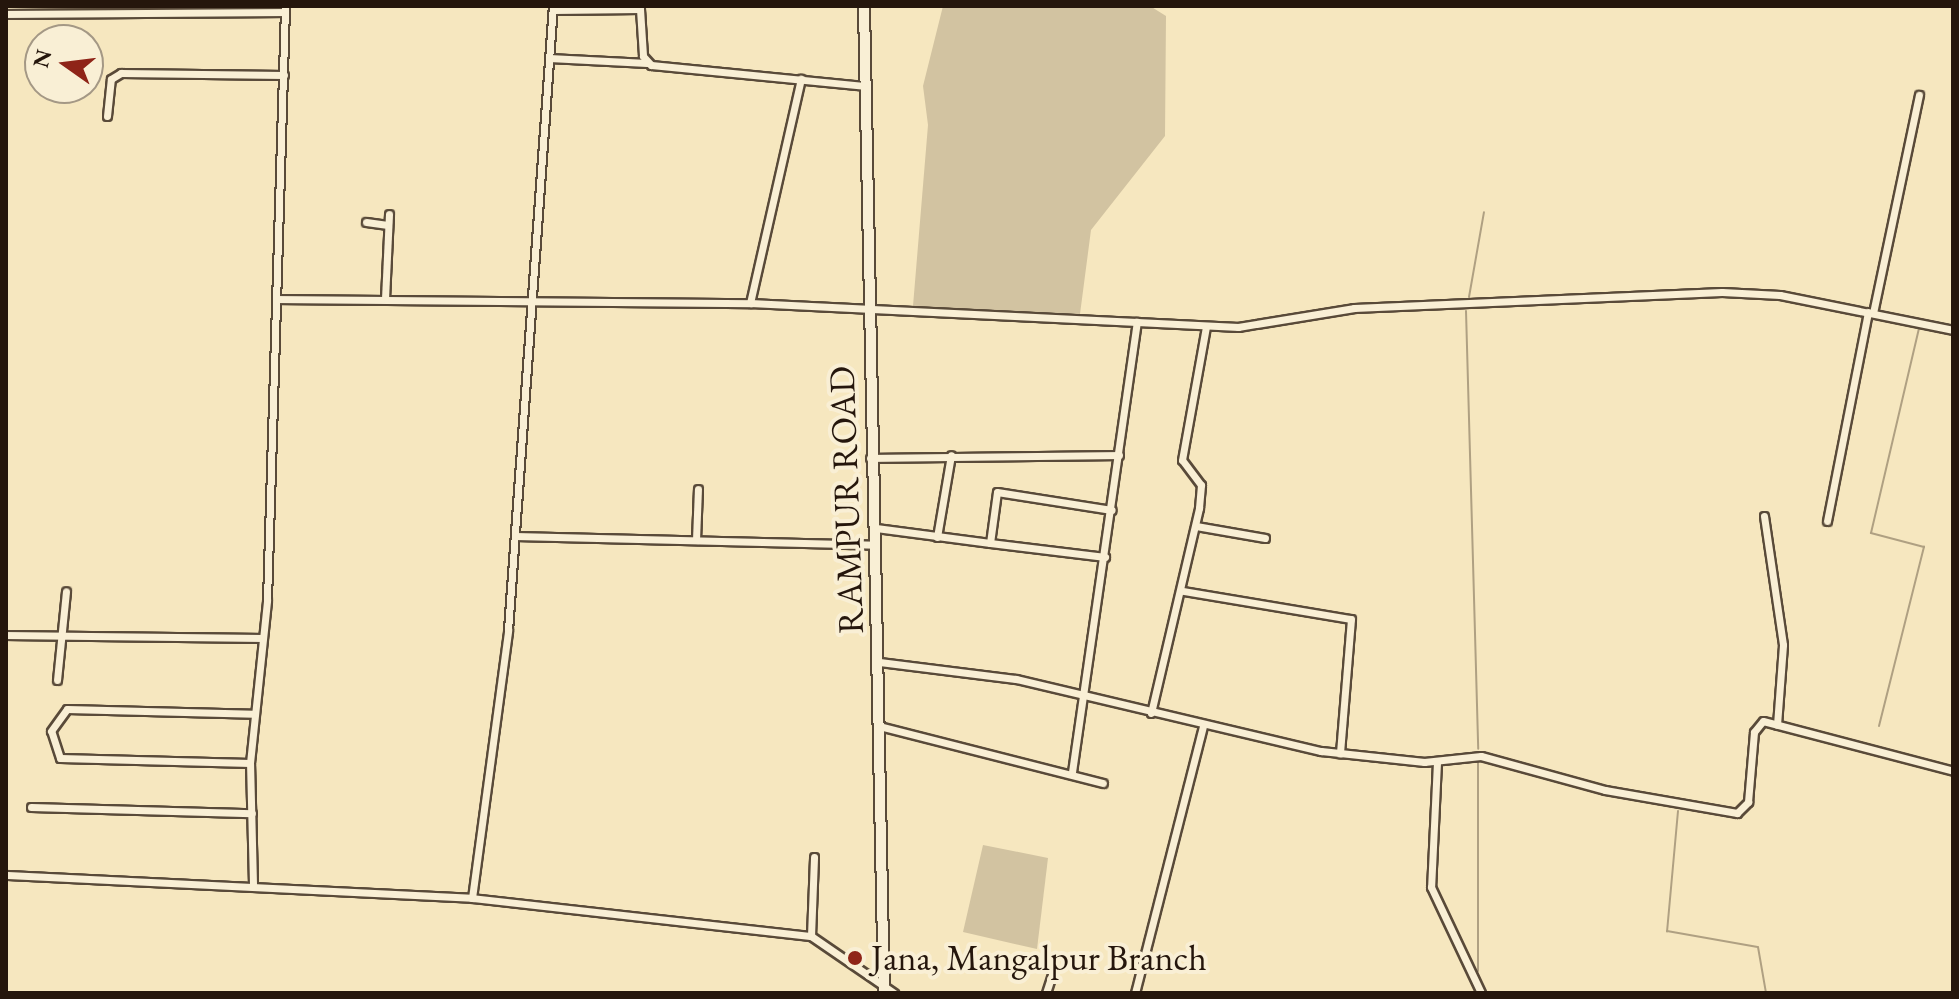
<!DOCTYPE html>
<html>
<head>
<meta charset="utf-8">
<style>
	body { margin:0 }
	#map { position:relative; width:1959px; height:999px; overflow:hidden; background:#f6e7bf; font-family:"EB Garamond",serif }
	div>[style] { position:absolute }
	.green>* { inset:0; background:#d2c3a1 }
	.stream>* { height:2px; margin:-1px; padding:0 1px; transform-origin:1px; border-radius:1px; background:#afa082 }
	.roads { filter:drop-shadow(2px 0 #594a39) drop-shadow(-2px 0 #594a39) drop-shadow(0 2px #594a39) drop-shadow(0 -2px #594a39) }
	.street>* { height:7px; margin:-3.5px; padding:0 3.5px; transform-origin:3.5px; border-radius:3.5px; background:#f9efd5 }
	.secondary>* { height:10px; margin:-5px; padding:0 5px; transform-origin:5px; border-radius:5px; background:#f9efd5 }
	.dots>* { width:22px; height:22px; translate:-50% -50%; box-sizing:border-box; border:4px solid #f9efd5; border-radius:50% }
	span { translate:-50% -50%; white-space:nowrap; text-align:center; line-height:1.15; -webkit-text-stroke:8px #f9efd5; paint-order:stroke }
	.street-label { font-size:36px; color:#25160c }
	.poi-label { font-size:36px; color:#25160c }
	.left { translate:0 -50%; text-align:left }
	.frame { position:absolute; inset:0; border:8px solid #25160c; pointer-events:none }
	.north { position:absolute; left:24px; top:24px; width:80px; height:80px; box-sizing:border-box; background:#f9efd5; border:2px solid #a49885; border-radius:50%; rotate:284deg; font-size:22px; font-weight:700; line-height:32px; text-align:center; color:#25160c }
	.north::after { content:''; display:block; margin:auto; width:28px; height:36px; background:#8f2418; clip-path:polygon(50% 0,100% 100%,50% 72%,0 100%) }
</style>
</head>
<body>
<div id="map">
	<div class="green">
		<i style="clip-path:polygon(943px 6px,1150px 6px,1166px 16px,1165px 136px,1091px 230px,1080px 314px,913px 306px,928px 125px,923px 86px)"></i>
		<i style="clip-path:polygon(983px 845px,1048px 858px,1037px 949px,963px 932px)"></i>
	</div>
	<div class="stream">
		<i style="left:1469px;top:297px;width:86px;rotate:-80deg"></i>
		<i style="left:1466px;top:311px;width:438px;rotate:88.4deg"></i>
		<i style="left:1879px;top:726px;width:185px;rotate:-75.9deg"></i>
		<i style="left:1924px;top:547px;width:55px;rotate:-165.2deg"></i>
		<i style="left:1871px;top:533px;width:210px;rotate:-76.8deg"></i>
		<i style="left:1478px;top:762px;width:209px;rotate:90deg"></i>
		<i style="left:1678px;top:811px;width:121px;rotate:95.2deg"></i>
		<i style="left:1667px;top:931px;width:92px;rotate:10deg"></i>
		<i style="left:1758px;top:947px;width:47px;rotate:80.1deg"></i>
	</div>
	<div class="roads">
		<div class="street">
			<i style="left:553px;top:10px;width:87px;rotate:-0.7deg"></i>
			<i style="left:640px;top:9px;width:47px;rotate:86.3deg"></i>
			<i style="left:643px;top:56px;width:12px;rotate:48deg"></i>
			<i style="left:651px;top:65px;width:214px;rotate:5.6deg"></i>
			<i style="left:6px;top:14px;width:279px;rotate:-0.4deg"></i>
			<i style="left:549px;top:58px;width:98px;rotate:2.9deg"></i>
			<i style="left:107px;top:116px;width:37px;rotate:-84deg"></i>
			<i style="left:111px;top:79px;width:12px;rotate:-31deg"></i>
			<i style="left:121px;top:73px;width:163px;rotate:0.7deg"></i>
			<i style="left:366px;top:222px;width:22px;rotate:8deg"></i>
			<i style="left:277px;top:299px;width:473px;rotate:0.5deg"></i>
			<i style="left:750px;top:303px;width:489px;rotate:2.8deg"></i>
			<i style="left:1238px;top:327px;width:118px;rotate:-9.3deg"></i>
			<i style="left:1354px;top:308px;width:368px;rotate:-2.5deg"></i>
			<i style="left:1722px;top:292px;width:58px;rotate:3deg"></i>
			<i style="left:1780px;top:295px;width:177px;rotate:11.4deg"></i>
			<i style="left:385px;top:299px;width:85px;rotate:-87.3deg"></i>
			<i style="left:750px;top:303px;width:230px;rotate:-77.2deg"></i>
			<i style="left:1873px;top:313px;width:223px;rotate:-78.1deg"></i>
			<i style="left:870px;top:458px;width:249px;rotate:-0.7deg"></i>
			<i style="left:1764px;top:516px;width:130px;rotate:81.6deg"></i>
			<i style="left:1783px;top:645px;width:80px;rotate:94.3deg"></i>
			<i style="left:1827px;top:521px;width:213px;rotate:-78.9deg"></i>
			<i style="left:1196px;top:526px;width:70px;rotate:9.9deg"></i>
			<i style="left:876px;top:528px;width:115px;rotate:7.5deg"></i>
			<i style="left:990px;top:543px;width:51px;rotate:-82.2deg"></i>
			<i style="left:997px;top:492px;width:116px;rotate:8.9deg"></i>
			<i style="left:515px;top:536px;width:361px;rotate:1.4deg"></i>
			<i style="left:937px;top:537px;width:83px;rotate:-80.3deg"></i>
			<i style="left:696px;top:540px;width:51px;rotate:-87.8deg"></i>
			<i style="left:990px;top:543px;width:116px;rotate:6.9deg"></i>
			<i style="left:1183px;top:591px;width:170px;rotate:9.5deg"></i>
			<i style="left:1351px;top:619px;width:135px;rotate:94.7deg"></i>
			<i style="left:8px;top:635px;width:252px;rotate:0.7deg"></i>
			<i style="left:879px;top:662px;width:138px;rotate:7.1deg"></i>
			<i style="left:1016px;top:679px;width:313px;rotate:13.3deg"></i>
			<i style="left:1321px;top:751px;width:104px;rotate:6.1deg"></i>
			<i style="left:1424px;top:762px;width:57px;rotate:-6deg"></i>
			<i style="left:1481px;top:756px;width:129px;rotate:15.3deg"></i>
			<i style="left:1605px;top:790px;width:134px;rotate:9.9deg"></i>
			<i style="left:1737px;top:813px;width:16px;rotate:-45deg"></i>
			<i style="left:1748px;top:802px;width:70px;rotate:-85.1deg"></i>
			<i style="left:1754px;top:732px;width:14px;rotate:-51deg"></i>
			<i style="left:1763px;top:721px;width:196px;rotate:14.7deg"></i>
			<i style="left:57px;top:680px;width:89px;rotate:-84.2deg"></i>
			<i style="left:1151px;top:713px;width:211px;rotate:-76.8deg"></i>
			<i style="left:1199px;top:508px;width:23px;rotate:-85deg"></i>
			<i style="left:1201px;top:485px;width:31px;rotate:-127deg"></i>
			<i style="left:1182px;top:460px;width:136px;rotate:-79.8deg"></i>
			<i style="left:879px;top:726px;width:231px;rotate:14.3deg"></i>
			<i style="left:1437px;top:762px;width:125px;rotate:92.7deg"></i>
			<i style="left:1431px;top:887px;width:117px;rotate:64.7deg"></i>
			<i style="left:250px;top:763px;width:190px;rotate:-178.5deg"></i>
			<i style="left:60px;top:758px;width:28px;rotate:-108deg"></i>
			<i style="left:51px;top:731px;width:27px;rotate:-54deg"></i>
			<i style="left:67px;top:709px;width:186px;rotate:1.5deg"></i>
			<i style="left:1072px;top:772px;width:455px;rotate:-81.8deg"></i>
			<i style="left:31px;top:807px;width:221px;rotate:1.6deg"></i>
			<i style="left:6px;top:875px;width:467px;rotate:2.8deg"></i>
			<i style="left:472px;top:898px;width:341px;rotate:6.4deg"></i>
			<i style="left:811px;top:936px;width:101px;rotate:34.5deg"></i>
			<i style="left:253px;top:884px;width:121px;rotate:-91.4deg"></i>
			<i style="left:250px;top:763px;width:164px;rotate:-84deg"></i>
			<i style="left:267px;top:600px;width:594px;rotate:-88.26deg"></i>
			<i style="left:472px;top:898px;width:270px;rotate:-82.3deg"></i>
			<i style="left:508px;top:630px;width:626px;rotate:-85.88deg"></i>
			<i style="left:811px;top:936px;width:79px;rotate:-87.8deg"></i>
			<i style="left:1046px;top:993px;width:26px;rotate:-72deg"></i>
			<i style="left:1135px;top:993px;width:276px;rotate:-75.7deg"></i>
		</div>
		<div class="secondary">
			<i style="left:864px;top:6px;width:987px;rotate:88.84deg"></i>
		</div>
	</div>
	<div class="dots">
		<i style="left:855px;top:958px;background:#8f2418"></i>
	</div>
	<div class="street-label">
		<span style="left:846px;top:500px;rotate:-92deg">RAMPUR ROAD</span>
	</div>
	<div class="poi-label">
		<span class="left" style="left:871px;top:958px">Jana, Mangalpur Branch</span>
	</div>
	<div class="frame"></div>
	<div class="north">N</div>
</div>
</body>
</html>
